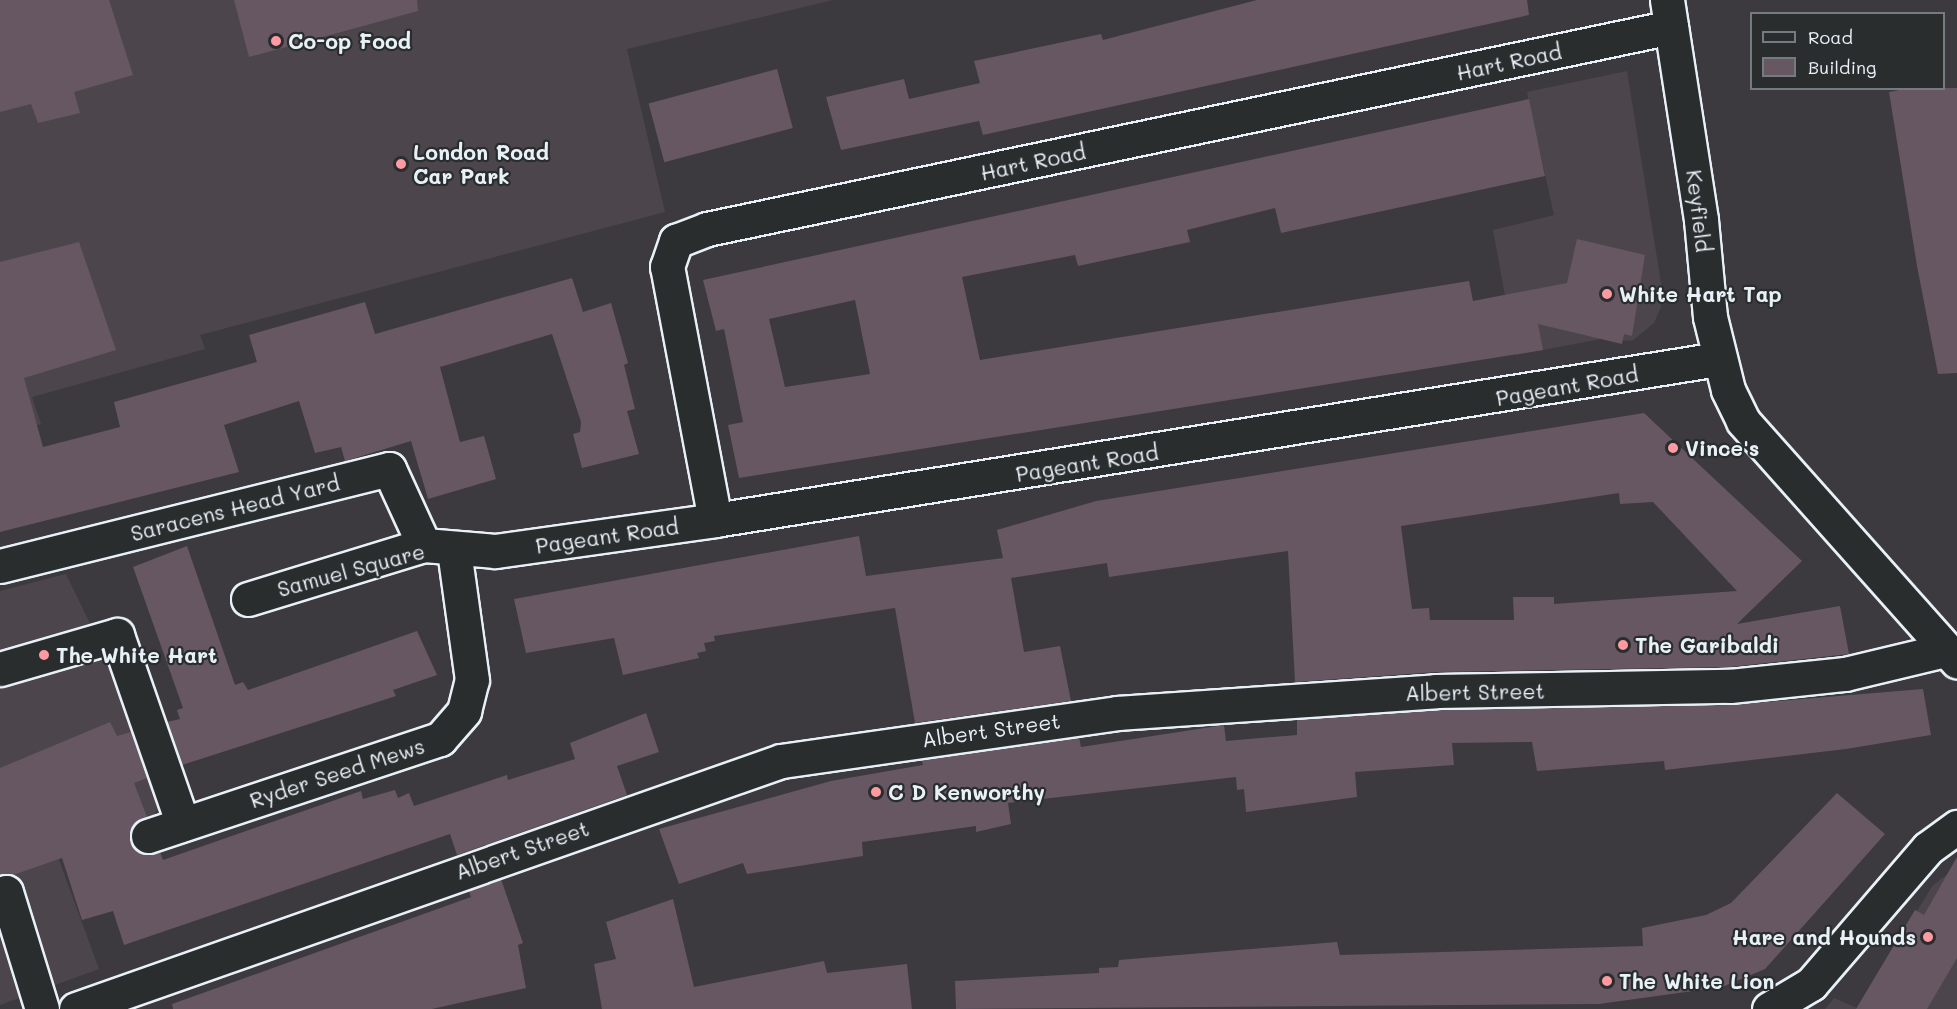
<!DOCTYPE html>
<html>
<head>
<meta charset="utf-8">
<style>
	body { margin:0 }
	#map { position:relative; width:1957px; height:1009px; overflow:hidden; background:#3c3a3e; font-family:Mali,sans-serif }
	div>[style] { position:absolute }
	.built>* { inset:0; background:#4c464c }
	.building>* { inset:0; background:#665763; transform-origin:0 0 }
	.roads { filter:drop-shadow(2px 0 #e8f1f8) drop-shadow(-2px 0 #e8f1f8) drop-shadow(0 2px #e8f1f8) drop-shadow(0 -2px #e8f1f8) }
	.minor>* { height:33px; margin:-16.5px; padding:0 16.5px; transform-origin:16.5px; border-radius:16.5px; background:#2a2d2e }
	.dots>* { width:16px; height:16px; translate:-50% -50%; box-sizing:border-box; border:3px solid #2a2d2e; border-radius:50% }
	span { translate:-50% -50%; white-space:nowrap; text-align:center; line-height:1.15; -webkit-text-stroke:4.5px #2a2d2e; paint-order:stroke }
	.poi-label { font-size:21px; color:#e8f1f8; font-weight:700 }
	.left { translate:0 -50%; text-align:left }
	.right { translate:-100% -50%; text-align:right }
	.street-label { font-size:21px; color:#e8f1f8 }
	.legend { position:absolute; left:1750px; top:12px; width:195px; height:78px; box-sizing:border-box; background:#2a2d2e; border:2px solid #767b7f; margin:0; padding:8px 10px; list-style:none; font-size:18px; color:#e8f1f8 }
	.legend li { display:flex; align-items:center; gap:12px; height:30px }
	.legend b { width:30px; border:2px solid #767b7f }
</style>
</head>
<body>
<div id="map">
	<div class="built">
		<i style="clip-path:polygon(0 0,833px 0,627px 49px,665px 212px,200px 335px,205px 349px,32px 397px,41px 424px,0 437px)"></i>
		<i style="clip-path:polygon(1627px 71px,1662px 289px,1661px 307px,1654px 323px,1632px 341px,1601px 339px,1516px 355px,1493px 230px,1554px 215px,1527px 92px)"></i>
		<i style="clip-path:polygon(66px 574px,129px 704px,161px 804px,153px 816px,65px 852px,59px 860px,99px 969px,0 1005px,0 591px)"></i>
		<i style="clip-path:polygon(1957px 867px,1957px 1009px,1825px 1009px,1834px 998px,1857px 1008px,1933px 885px)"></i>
	</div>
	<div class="building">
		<i style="clip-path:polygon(0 0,109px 0,133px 75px,74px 92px,80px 113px,38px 123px,31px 104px,0 112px)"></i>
		<i style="clip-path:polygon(234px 0,417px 0,418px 11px,249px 57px)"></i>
		<i style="clip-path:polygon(1257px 0,1527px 0,1529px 15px,983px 135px,979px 121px,841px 150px,826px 97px,904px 79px,909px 99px,980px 83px,974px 61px,1101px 34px,1103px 40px)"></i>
		<i style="left:777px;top:69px;width:61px;height:133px;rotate:75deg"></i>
		<i style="clip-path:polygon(1909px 88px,1957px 88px,1957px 373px,1938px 374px,1917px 266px,1889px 92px)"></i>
		<i style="clip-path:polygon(evenodd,1529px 99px,1545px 176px,1281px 233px,1275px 208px,1187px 230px,1190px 242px,1078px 266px,1075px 255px,962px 277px,980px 360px,1469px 281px,1473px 301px,1567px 283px,1577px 239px,1645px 255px,1632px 336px,1624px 334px,1622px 344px,1538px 324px,1543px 350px,739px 478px,728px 425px,743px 422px,724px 329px,716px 331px,703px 280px,1529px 99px,855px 300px,870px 374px,785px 387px,769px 319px,855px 300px)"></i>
		<i style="clip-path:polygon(79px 242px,116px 350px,24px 378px,43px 447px,120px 427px,114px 402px,257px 362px,249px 335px,365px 302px,375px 334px,572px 278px,583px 312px,611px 303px,628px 363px,624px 365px,635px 409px,627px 411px,639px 454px,582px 468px,573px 434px,580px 432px,581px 422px,552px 334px,440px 367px,460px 442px,484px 436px,496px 479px,428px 499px,411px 441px,345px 461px,341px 447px,315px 453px,299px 401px,224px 425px,239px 472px,0 532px,0 262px)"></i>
		<i style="clip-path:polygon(evenodd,1644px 413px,1802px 561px,1737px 624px,1840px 606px,1849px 654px,1729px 667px,1436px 672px,1295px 682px,1288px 551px,1109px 577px,1107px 563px,1011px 578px,1024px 652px,1060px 646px,1071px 701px,915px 723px,895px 608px,714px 636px,715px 641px,704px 643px,706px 651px,697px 653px,699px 658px,623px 675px,614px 638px,526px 653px,514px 599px,859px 536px,866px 576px,1003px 558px,997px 530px,1096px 501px,1644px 413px,1619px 493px,1620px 504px,1653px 502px,1737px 591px,1554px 604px,1554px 597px,1513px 597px,1514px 620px,1430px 620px,1429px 608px,1412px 609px,1401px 526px,1619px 493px)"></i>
		<i style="clip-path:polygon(187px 546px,235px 685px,243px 682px,248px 690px,417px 631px,437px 675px,393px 690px,396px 696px,182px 765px,167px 722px,180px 719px,177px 710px,183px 708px,133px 567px)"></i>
		<i style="clip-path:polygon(1923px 689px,1931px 735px,1846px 749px,1665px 770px,1664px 761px,1537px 771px,1532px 742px,1452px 743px,1454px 765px,1355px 772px,1357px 797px,1246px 812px,1244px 789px,1237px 790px,1236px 777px,1008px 803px,1011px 824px,976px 832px,976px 826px,862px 842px,863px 856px,747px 874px,743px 863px,679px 884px,659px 829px,831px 781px,923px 765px,922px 760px,1079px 737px,1081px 747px,1224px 725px,1226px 741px,1297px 735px,1297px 719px,1437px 710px,1730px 705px)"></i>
		<i style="clip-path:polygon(646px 713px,659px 752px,617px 766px,627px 795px,457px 855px,450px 834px,124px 945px,113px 911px,82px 920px,62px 858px,13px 875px,0 874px,0 768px,110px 722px,117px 736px,131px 732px,147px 778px,134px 783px,147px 817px,134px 824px,130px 842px,144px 854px,160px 852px,163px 860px,361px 791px,363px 799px,395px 790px,398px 798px,409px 793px,414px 806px,507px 775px,508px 780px,575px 759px,570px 743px)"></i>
		<i style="clip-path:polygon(1837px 793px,1885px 834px,1765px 969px,1722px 987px,1599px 1004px,956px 1009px,955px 981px,1099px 973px,1099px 968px,1118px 967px,1119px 960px,1337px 942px,1340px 955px,1643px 946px,1642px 928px,1706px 915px,1731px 903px)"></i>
		<i style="clip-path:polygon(1957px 857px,1957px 958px,1927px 1009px,1856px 1009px,1915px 910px,1924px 915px)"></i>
		<i style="clip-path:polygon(501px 879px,523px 943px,518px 945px,526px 988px,432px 1009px,173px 1009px,172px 1004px,471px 897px,469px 891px)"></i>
		<i style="clip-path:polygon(673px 899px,694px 987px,824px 961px,827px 973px,907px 964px,912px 1009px,602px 1009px,594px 964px,616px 959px,606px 922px)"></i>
	</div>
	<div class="roads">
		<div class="minor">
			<i style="left:1667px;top:0;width:223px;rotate:81.2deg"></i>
			<i style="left:1701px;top:220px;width:97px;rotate:84.7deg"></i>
			<i style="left:1710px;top:317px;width:75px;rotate:76.1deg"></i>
			<i style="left:1728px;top:390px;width:34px;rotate:64deg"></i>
			<i style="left:1743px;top:421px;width:322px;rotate:48.3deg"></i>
			<i style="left:715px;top:520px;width:258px;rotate:-100.7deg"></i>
			<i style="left:667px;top:267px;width:28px;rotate:-71deg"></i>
			<i style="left:676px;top:241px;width:33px;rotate:-21deg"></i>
			<i style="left:707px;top:229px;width:985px;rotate:-11.83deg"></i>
			<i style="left:0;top:566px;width:401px;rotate:-14deg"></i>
			<i style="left:389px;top:469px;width:84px;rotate:65.3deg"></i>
			<i style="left:248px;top:599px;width:184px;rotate:-17.1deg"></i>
			<i style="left:424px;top:545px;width:71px;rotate:4.8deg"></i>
			<i style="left:495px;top:551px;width:222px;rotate:-8deg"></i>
			<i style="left:715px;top:520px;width:1016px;rotate:-9.12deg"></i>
			<i style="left:0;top:669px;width:122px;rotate:-16.2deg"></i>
			<i style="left:117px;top:635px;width:200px;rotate:70.8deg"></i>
			<i style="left:148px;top:836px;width:308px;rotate:-18.4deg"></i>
			<i style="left:440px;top:739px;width:37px;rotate:-49deg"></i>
			<i style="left:464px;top:711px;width:32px;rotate:-76deg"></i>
			<i style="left:472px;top:680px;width:130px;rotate:-97.9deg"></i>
			<i style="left:0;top:894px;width:6px;rotate:-18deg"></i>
			<i style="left:6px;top:892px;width:122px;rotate:72.9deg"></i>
			<i style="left:76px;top:1009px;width:747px;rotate:-19.38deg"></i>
			<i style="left:781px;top:761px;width:339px;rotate:-8.1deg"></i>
			<i style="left:1117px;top:713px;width:320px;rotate:-3.9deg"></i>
			<i style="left:1436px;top:691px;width:294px;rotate:-1deg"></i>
			<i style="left:1730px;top:686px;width:116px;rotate:-6deg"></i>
			<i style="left:1845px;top:674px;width:103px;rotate:-13.5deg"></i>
			<i style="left:1769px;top:1009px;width:49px;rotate:-30.8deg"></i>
			<i style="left:1811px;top:984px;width:179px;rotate:-49.3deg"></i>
			<i style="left:1928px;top:848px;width:36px;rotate:-36deg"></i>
		</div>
	</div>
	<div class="dots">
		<i style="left:276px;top:41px;background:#ff9aa2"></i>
		<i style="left:401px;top:164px;background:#ff9aa2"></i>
		<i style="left:1607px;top:294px;background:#ff9aa2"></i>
		<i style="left:1673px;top:448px;background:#ff9aa2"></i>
		<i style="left:1623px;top:645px;background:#ff9aa2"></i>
		<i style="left:44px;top:655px;background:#ff9aa2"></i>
		<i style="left:876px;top:792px;background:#ff9aa2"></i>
		<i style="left:1928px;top:937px;background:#ff9aa2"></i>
		<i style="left:1607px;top:981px;background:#ff9aa2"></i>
	</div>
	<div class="poi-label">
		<span class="left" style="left:288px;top:41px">Co-op Food</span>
		<span class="left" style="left:413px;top:164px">London Road<br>Car Park</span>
		<span class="left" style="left:1619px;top:294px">White Hart Tap</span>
		<span class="left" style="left:1685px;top:448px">Vince's</span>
		<span class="left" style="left:1635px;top:645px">The Garibaldi</span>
		<span class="left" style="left:56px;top:655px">The White Hart</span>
		<span class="left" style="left:888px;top:792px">C D Kenworthy</span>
		<span class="right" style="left:1916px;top:937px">Hare and Hounds</span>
		<span class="left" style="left:1619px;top:981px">The White Lion</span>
	</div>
	<div class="street-label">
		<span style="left:1509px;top:62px;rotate:-12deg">Hart Road</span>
		<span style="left:1033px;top:162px;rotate:-12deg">Hart Road</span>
		<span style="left:1699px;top:211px;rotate:83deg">Keyfield</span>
		<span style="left:1567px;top:386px;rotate:-10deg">Pageant Road</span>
		<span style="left:1087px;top:463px;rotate:-9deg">Pageant Road</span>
		<span style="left:235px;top:508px;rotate:-14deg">Saracens Head Yard</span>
		<span style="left:607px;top:536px;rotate:-8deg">Pageant Road</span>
		<span style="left:351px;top:570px;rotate:-15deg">Samuel Square</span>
		<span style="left:1475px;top:692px;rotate:-1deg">Albert Street</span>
		<span style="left:991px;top:730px;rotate:-8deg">Albert Street</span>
		<span style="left:337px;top:773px;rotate:-18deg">Ryder Seed Mews</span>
		<span style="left:522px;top:850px;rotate:-19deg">Albert Street</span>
	</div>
	<ul class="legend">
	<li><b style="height:8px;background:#2a2d2e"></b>Road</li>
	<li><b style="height:16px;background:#665763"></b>Building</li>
	</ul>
</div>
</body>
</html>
